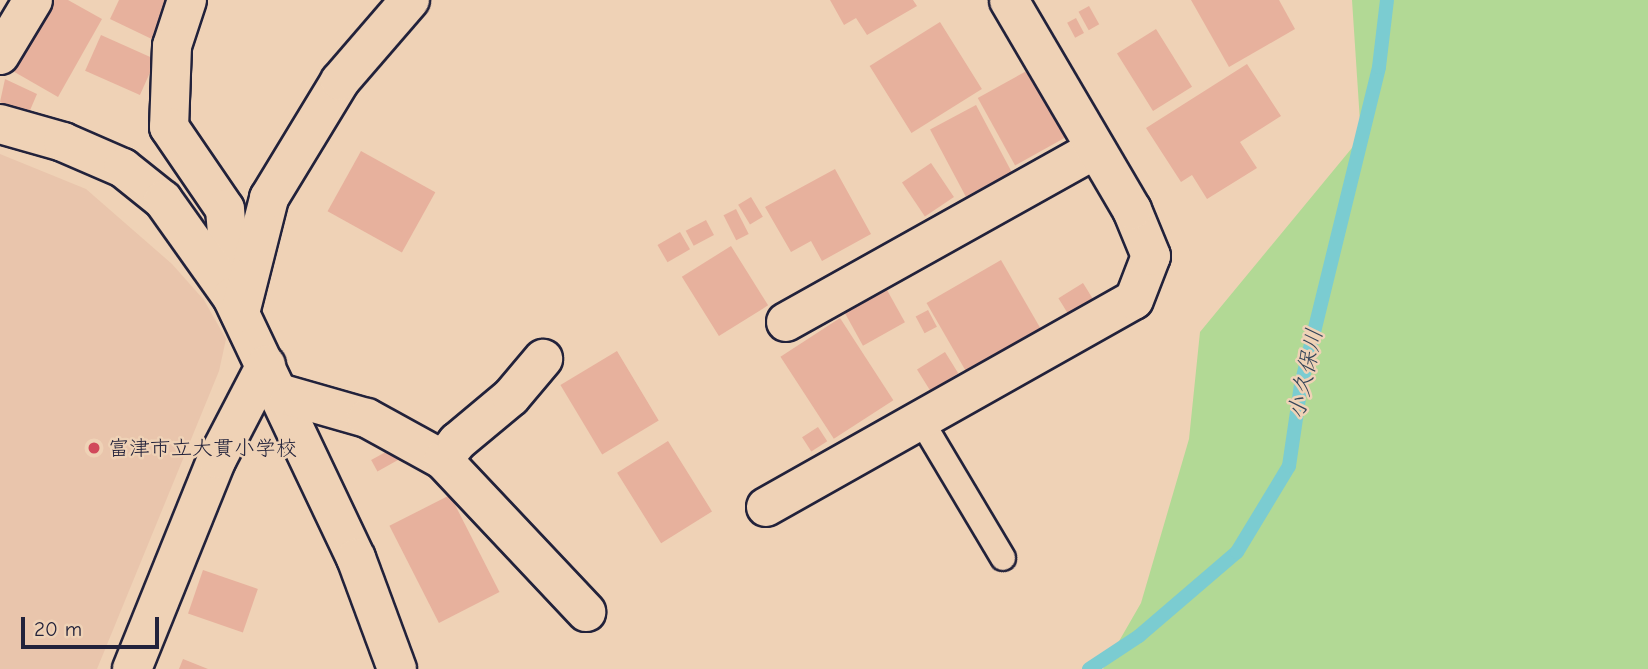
<!DOCTYPE html>
<html>
<head>
<meta charset="utf-8">
<style>
	body { margin:0 }
	#map { position:relative; width:1648px; height:669px; overflow:hidden; background:#efd2b6; font-family:"Comic Neue","Klee One",sans-serif }
	div>[style] { position:absolute }
	.built>* { inset:0; background:#e9c5ac }
	.green>* { inset:0; background:#b2d995 }
	.stream>* { height:14px; margin:-7px; padding:0 7px; transform-origin:7px; border-radius:7px; background:#7bccd1 }
	.building>* { inset:0; background:#e7b19d; transform-origin:0 0 }
	.roads { filter:drop-shadow(2px 0 #22223b) drop-shadow(-2px 0 #22223b) drop-shadow(0 2px #22223b) drop-shadow(0 -2px #22223b) }
	.service>* { height:24px; margin:-12px; padding:0 12px; transform-origin:12px; border-radius:12px; background:#efd2b6 }
	.minor>* { height:38px; margin:-19px; padding:0 19px; transform-origin:19px; border-radius:19px; background:#efd2b6 }
	.dots>* { width:19px; height:19px; translate:-50% -50%; box-sizing:border-box; border:4px solid #efd2b6; border-radius:50% }
	span { translate:-50% -50%; white-space:nowrap; text-align:center; line-height:1.15; -webkit-text-stroke:5px #efd2b6; paint-order:stroke }
	.poi-label { font-size:21px; color:#22223b }
	.left { translate:0 -50%; text-align:left }
	.water-label { font-size:23px; color:#344459; font-style:italic }
	.scale { position:absolute; left:21px; top:617px; width:138px; height:32px; box-sizing:border-box; border:4px solid #22223b; border-top:0; padding-left:9px; font-size:21px; line-height:24px; white-space:nowrap; color:#22223b; -webkit-text-stroke:5px #efd2b6; paint-order:stroke }
</style>
</head>
<body>
<div id="map">
	<div class="built">
		<i style="clip-path:polygon(0 154px,86px 189px,172px 264px,204px 300px,226px 339px,219px 371px,97px 669px,0 669px)"></i>
	</div>
	<div class="green">
		<i style="clip-path:polygon(1352px 0,1648px 0,1648px 669px,1103px 669px,1141px 603px,1189px 439px,1200px 332px,1361px 137px)"></i>
	</div>
	<div class="stream">
		<i style="left:1089px;top:669px;width:60px;rotate:-33.4deg"></i>
		<i style="left:1139px;top:636px;width:129px;rotate:-40.6deg"></i>
		<i style="left:1237px;top:552px;width:100px;rotate:-58.8deg"></i>
		<i style="left:1289px;top:466px;width:82px;rotate:-81.6deg"></i>
		<i style="left:1301px;top:385px;width:327px;rotate:-76.2deg"></i>
		<i style="left:1379px;top:67px;width:67px;rotate:-83.2deg"></i>
	</div>
	<div class="building">
		<i style="clip-path:polygon(52px 0,68px 0,102px 19px,58px 97px,11px 70px)"></i>
		<i style="clip-path:polygon(119px 0,178px 0,158px 42px,110px 19px)"></i>
		<i style="clip-path:polygon(830px 0,913px 0,917px 6px,867px 35px,856px 18px,844px 25px)"></i>
		<i style="clip-path:polygon(1191px 0,1279px 0,1295px 29px,1229px 67px)"></i>
		<i style="left:1089px;top:6px;width:21px;height:12px;rotate:61deg"></i>
		<i style="left:1076px;top:18px;width:17px;height:10px;rotate:62deg"></i>
		<i style="left:940px;top:22px;width:79px;height:83px;rotate:58deg"></i>
		<i style="left:1156px;top:29px;width:68px;height:46px;rotate:58deg"></i>
		<i style="left:101px;top:35px;width:60px;height:39px;rotate:24deg"></i>
		<i style="clip-path:polygon(1247px 64px,1281px 116px,1240px 142px,1257px 168px,1207px 199px,1192px 175px,1181px 182px,1146px 128px)"></i>
		<i style="left:1032px;top:68px;width:77px;height:62px;rotate:61deg"></i>
		<i style="clip-path:polygon(5px 79px,37px 94px,28px 115px,0 102px)"></i>
		<i style="left:976px;top:105px;width:76px;height:52px;rotate:62deg"></i>
		<i style="left:361px;top:151px;width:85px;height:69px;rotate:29deg"></i>
		<i style="left:931px;top:163px;width:41px;height:35px;rotate:56deg"></i>
		<i style="clip-path:polygon(835px 169px,871px 234px,822px 261px,811px 241px,791px 252px,765px 207px)"></i>
		<i style="left:751px;top:197px;width:23px;height:15px;rotate:59deg"></i>
		<i style="left:736px;top:209px;width:28px;height:14px;rotate:63deg"></i>
		<i style="left:706px;top:220px;width:17px;height:23px;rotate:62deg"></i>
		<i style="left:680px;top:232px;width:20px;height:26px;rotate:60deg"></i>
		<i style="left:731px;top:246px;width:70px;height:58px;rotate:58deg"></i>
		<i style="left:1001px;top:260px;width:80px;height:86px;rotate:60deg"></i>
		<i style="left:1083px;top:283px;width:22px;height:29px;rotate:58deg"></i>
		<i style="left:887px;top:290px;width:37px;height:48px;rotate:61deg"></i>
		<i style="left:928px;top:310px;width:19px;height:14px;rotate:62deg"></i>
		<i style="left:840px;top:318px;width:98px;height:71px;rotate:57deg"></i>
		<i style="left:617px;top:351px;width:81px;height:66px;rotate:59deg"></i>
		<i style="left:945px;top:352px;width:25px;height:33px;rotate:58deg"></i>
		<i style="left:818px;top:427px;width:17px;height:19px;rotate:57deg"></i>
		<i style="left:668px;top:441px;width:83px;height:60px;rotate:58deg"></i>
		<i style="left:393px;top:448px;width:13px;height:25px;rotate:61deg"></i>
		<i style="left:450px;top:495px;width:109px;height:68px;rotate:63deg"></i>
		<i style="left:203px;top:570px;width:58px;height:46px;rotate:19deg"></i>
		<i style="clip-path:polygon(183px 659px,208px 669px,179px 669px)"></i>
	</div>
	<div class="roads">
		<div class="service">
			<i style="left:919px;top:417px;width:164px;rotate:59.2deg"></i>
		</div>
		<div class="minor">
			<i style="left:187px;top:0;width:48px;rotate:108.1deg"></i>
			<i style="left:172px;top:46px;width:81px;rotate:92.1deg"></i>
			<i style="left:169px;top:127px;width:99px;rotate:55.7deg"></i>
			<i style="left:225px;top:209px;width:86px;rotate:85.3deg"></i>
			<i style="left:0;top:55px;width:64px;rotate:-59deg"></i>
			<i style="left:0;top:124px;width:66px;rotate:15.9deg"></i>
			<i style="left:63px;top:142px;width:65px;rotate:23.4deg"></i>
			<i style="left:123px;top:168px;width:51px;rotate:38.7deg"></i>
			<i style="left:163px;top:200px;width:119px;rotate:54.6deg"></i>
			<i style="left:232px;top:297px;width:289px;rotate:64.6deg"></i>
			<i style="left:356px;top:558px;width:118px;rotate:69.7deg"></i>
			<i style="left:240px;top:313px;width:119px;rotate:-75.8deg"></i>
			<i style="left:269px;top:198px;width:137px;rotate:-58.7deg"></i>
			<i style="left:340px;top:81px;width:107px;rotate:-49.2deg"></i>
			<i style="left:786px;top:322px;width:354px;rotate:-29.2deg"></i>
			<i style="left:279px;top:393px;width:91px;rotate:15.9deg"></i>
			<i style="left:367px;top:418px;width:87px;rotate:28.9deg"></i>
			<i style="left:443px;top:460px;width:209px;rotate:46.7deg"></i>
			<i style="left:443px;top:460px;width:23px;rotate:-52deg"></i>
			<i style="left:457px;top:442px;width:70px;rotate:-39.8deg"></i>
			<i style="left:511px;top:397px;width:50px;rotate:-49.9deg"></i>
			<i style="left:766px;top:507px;width:422px;rotate:-29.4deg"></i>
			<i style="left:1134px;top:300px;width:47px;rotate:-68.9deg"></i>
			<i style="left:1151px;top:256px;width:50px;rotate:-112.4deg"></i>
			<i style="left:1132px;top:210px;width:243px;rotate:-120.4deg"></i>
			<i style="left:132px;top:669px;width:227px;rotate:-68deg"></i>
			<i style="left:217px;top:459px;width:106px;rotate:-62.5deg"></i>
		</div>
	</div>
	<div class="dots">
		<i style="left:94px;top:448px;background:#d1495b"></i>
	</div>
	<div class="poi-label">
		<span class="left" style="left:108px;top:448px">富津市立大貫小学校</span>
	</div>
	<div class="water-label">
		<span style="left:1306px;top:374px;rotate:-78deg">小久保川</span>
	</div>
	<div class="scale">20 m</div>
</div>
</body>
</html>
